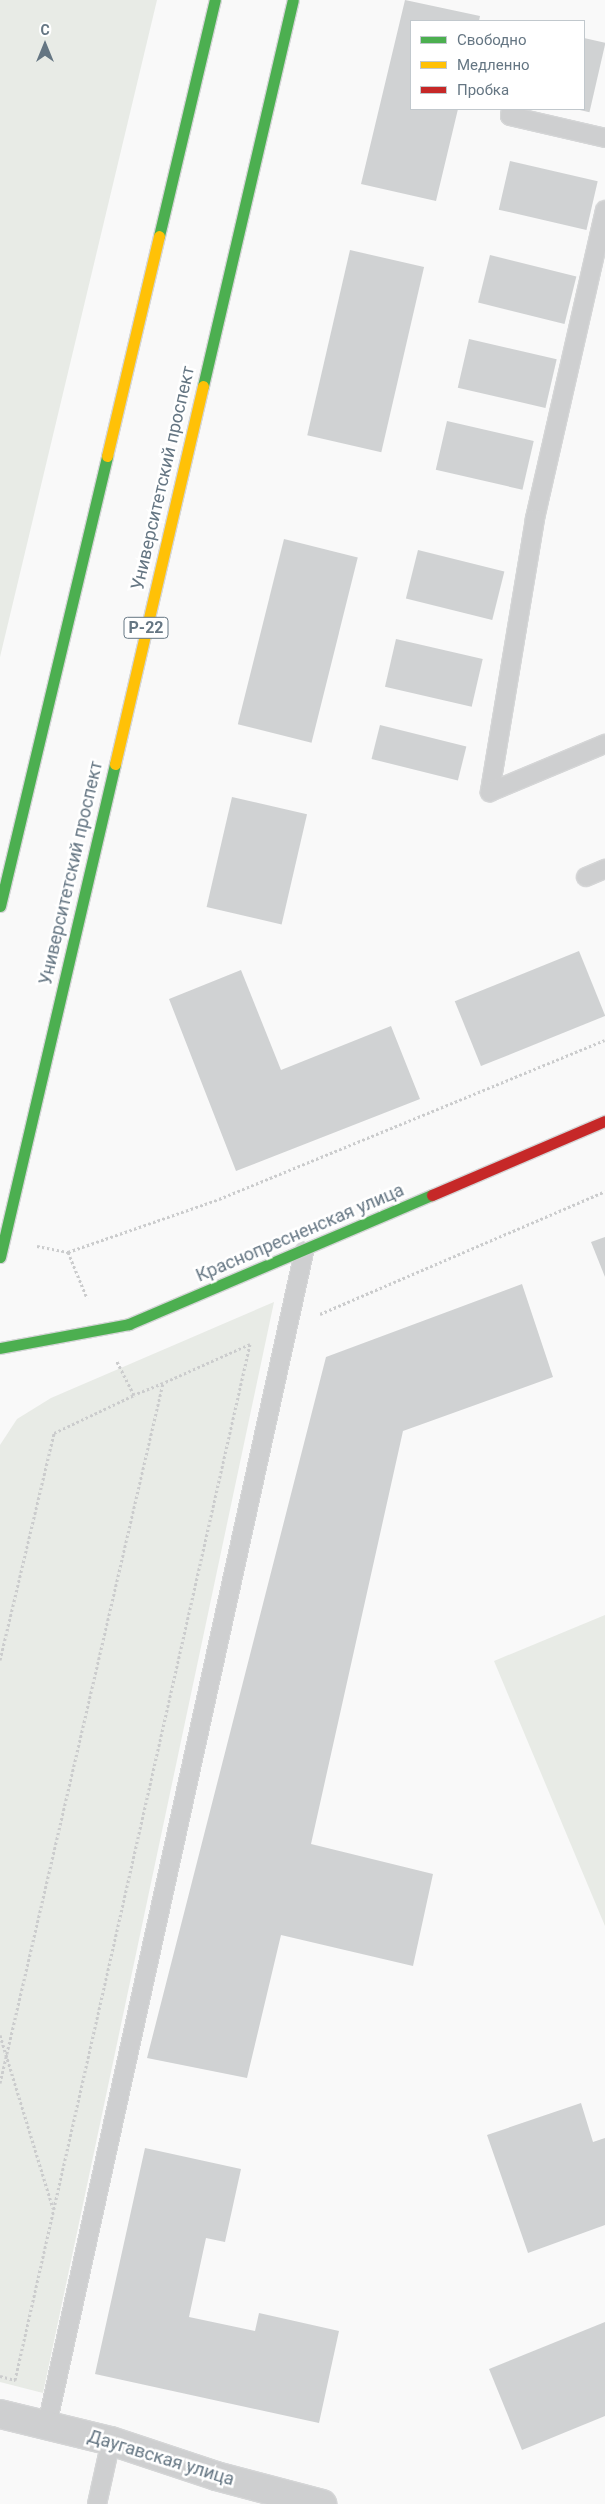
<!DOCTYPE html>
<html>
<head>
<meta charset="utf-8">
<style>
	body { margin:0 }
	#map { position:relative; width:605px; height:2504px; overflow:hidden; background:#f9f9f9; font-family:Roboto,sans-serif }
	div>[style] { position:absolute }
	.green>* { inset:0; background:#e8ebe6 }
	.building>* { inset:0; background:#d0d2d3; transform-origin:0 0 }
	.path>* { height:3px; margin-top:-1.5px; transform-origin:0; background:repeating-linear-gradient(90deg,#cbcccd 0 2.5px,transparent 0 5px) }
	.roads { filter:drop-shadow(1px 0 #d5d6d7) drop-shadow(-1px 0 #d5d6d7) drop-shadow(0 1px #d5d6d7) drop-shadow(0 -1px #d5d6d7) }
	.lane>* { height:18px; margin:-9px; padding:0 9px; transform-origin:9px; border-radius:9px; background:#cecfd0 }
	.street>* { height:28px; margin:-14px; padding:0 14px; transform-origin:14px; border-radius:14px; background:#cecfd0 }
	.fast>* { height:11px; margin:-5.5px; padding:0 5.5px; transform-origin:5.5px; border-radius:5.5px; background:#4caf50 }
	.slow>* { height:11px; margin:-5.5px; padding:0 5.5px; transform-origin:5.5px; border-radius:5.5px; background:#ffc107 }
	.jam>* { height:11px; margin:-5.5px; padding:0 5.5px; transform-origin:5.5px; border-radius:5.5px; background:#c62828 }
	span { translate:-50% -50%; white-space:nowrap; text-align:center; line-height:1.15; -webkit-text-stroke:5px #fff; paint-order:stroke }
	.shield-label span { padding:1px 4px; background:#fff; border:1px solid; border-radius:4px; -webkit-text-stroke-width:0 }
	.shield-label { font-size:16px; color:#657683; font-weight:700 }
	.street-label { font-size:18px; color:#657683 }
	.legend { position:absolute; left:410px; top:20px; width:175px; height:90px; box-sizing:border-box; background:#fff; border:1px solid #c1c8cd; margin:0; padding:6px 9px; list-style:none; font-size:15px; color:#657683 }
	.legend li { display:flex; align-items:center; gap:10px; height:25px }
	.legend b { width:25px; border:1px solid #c1c8cd }
	.north { position:absolute; left:20px; top:20px; width:50px; height:50px; -webkit-text-stroke:4px #fff; paint-order:stroke; rotate:0deg; font-size:14px; font-weight:700; line-height:20px; text-align:center; color:#657683 }
	.north::after { content:''; display:block; margin:auto; width:18px; height:22px; background:#657683; clip-path:polygon(50% 0,100% 100%,50% 72%,0 100%) }
</style>
</head>
<body>
<div id="map">
	<div class="green">
		<i style="clip-path:polygon(0 0,157px 0,0 657px)"></i>
		<i style="clip-path:polygon(274px 1302px,43px 2393px,0 2382px,0 1445px,17px 1419px,51px 1398px)"></i>
		<i style="clip-path:polygon(605px 1615px,605px 1926px,494px 1661px)"></i>
	</div>
	<div class="building">
		<i style="clip-path:polygon(405px 0,480px 16px,479px 21px,411px 21px,411px 109px,458px 109px,436px 201px,361px 184px)"></i>
		<i style="left:584px;top:38px;width:22px;height:71px;rotate:13deg"></i>
		<i style="left:510px;top:161px;width:90px;height:50px;rotate:13deg"></i>
		<i style="left:350px;top:250px;width:76px;height:190px;rotate:13deg"></i>
		<i style="left:490px;top:255px;width:89px;height:49px;rotate:14deg"></i>
		<i style="left:469px;top:339px;width:90px;height:50px;rotate:13deg"></i>
		<i style="left:447px;top:421px;width:89px;height:50px;rotate:13deg"></i>
		<i style="left:284px;top:539px;width:76px;height:191px;rotate:14deg"></i>
		<i style="left:418px;top:550px;width:89px;height:50px;rotate:14deg"></i>
		<i style="left:396px;top:639px;width:89px;height:49px;rotate:13deg"></i>
		<i style="left:380px;top:725px;width:89px;height:35px;rotate:14deg"></i>
		<i style="left:232px;top:797px;width:77px;height:113px;rotate:13deg"></i>
		<i style="left:579px;top:951px;width:70px;height:134px;rotate:68deg"></i>
		<i style="clip-path:polygon(241px 970px,281px 1070px,391px 1026px,420px 1099px,236px 1171px,169px 999px)"></i>
		<i style="clip-path:polygon(605px 1237px,605px 1277px,591px 1242px)"></i>
		<i style="clip-path:polygon(522px 1284px,553px 1377px,403px 1431px,311px 1844px,433px 1874px,413px 1966px,281px 1935px,247px 2078px,147px 2058px,326px 1357px)"></i>
		<i style="clip-path:polygon(581px 2103px,593px 2142px,605px 2138px,605px 2225px,528px 2253px,487px 2135px)"></i>
		<i style="clip-path:polygon(145px 2148px,241px 2169px,225px 2242px,206px 2238px,189px 2317px,255px 2331px,259px 2313px,339px 2331px,319px 2423px,95px 2374px)"></i>
		<i style="clip-path:polygon(605px 2322px,605px 2416px,522px 2450px,489px 2369px)"></i>
	</div>
	<div class="path">
		<i style="left:37px;top:1246px;width:32px;rotate:11deg"></i>
		<i style="left:68px;top:1252px;width:160px;rotate:-19.3deg"></i>
		<i style="left:219px;top:1199px;width:417px;rotate:-22.4deg"></i>
		<i style="left:68px;top:1252px;width:50px;rotate:67.6deg"></i>
		<i style="left:320px;top:1314px;width:310px;rotate:-23.3deg"></i>
		<i style="left:0;top:1660px;width:233px;rotate:-76.6deg"></i>
		<i style="left:54px;top:1433px;width:89px;rotate:-25.4deg"></i>
		<i style="left:0;top:2035px;width:181px;rotate:73deg"></i>
		<i style="left:0;top:2083px;width:719px;rotate:-76.89deg"></i>
		<i style="left:163px;top:1383px;width:31px;rotate:158deg"></i>
		<i style="left:134px;top:1395px;width:39px;rotate:-117deg"></i>
		<i style="left:0;top:2376px;width:16px;rotate:15deg"></i>
		<i style="left:15px;top:2380px;width:1062px;rotate:-77.22deg"></i>
		<i style="left:250px;top:1344px;width:95px;rotate:155.9deg"></i>
	</div>
	<div class="roads">
		<div class="lane">
			<i style="left:511px;top:109px;width:7px;rotate:98deg"></i>
			<i style="left:510px;top:116px;width:98px;rotate:13deg"></i>
			<i style="left:605px;top:210px;width:317px;rotate:102.8deg"></i>
			<i style="left:535px;top:519px;width:277px;rotate:99.4deg"></i>
			<i style="left:490px;top:792px;width:125px;rotate:-22.7deg"></i>
			<i style="left:586px;top:877px;width:21px;rotate:-23deg"></i>
			<i style="left:47px;top:2425px;width:1201px;rotate:-77.64deg"></i>
			<i style="left:97px;top:2504px;width:65px;rotate:-77.5deg"></i>
		</div>
		<div class="street">
			<i style="left:0;top:2414px;width:114px;rotate:13.7deg"></i>
			<i style="left:111px;top:2441px;width:111px;rotate:18.4deg"></i>
			<i style="left:216px;top:2476px;width:110px;rotate:14.8deg"></i>
		</div>
		<div class="fast">
			<i style="left:159px;top:236px;width:243px;rotate:-76.7deg"></i>
			<i style="left:203px;top:386px;width:396px;rotate:-76.9deg"></i>
			<i style="left:0;top:906px;width:463px;rotate:-76.6deg"></i>
			<i style="left:0;top:1257px;width:506px;rotate:-76.87deg"></i>
			<i style="left:0;top:1348px;width:131px;rotate:-10.5deg"></i>
			<i style="left:129px;top:1324px;width:329px;rotate:-23.1deg"></i>
		</div>
		<div class="slow">
			<i style="left:107px;top:456px;width:226px;rotate:-76.7deg"></i>
			<i style="left:115px;top:764px;width:388px;rotate:-76.9deg"></i>
		</div>
		<div class="jam">
			<i style="left:432px;top:1195px;width:188px;rotate:-23.2deg"></i>
		</div>
	</div>
	<div class="shield-label">
		<span style="left:146px;top:628px">Р-22</span>
	</div>
	<div class="street-label">
		<span style="left:163px;top:478px;rotate:-77deg">Университетский проспект</span>
		<span style="left:71px;top:873px;rotate:-77deg">Университетский проспект</span>
		<span style="left:300px;top:1233px;rotate:-23deg">Краснопресненская улица</span>
		<span style="left:161px;top:2458px;rotate:17deg">Даугавская улица</span>
	</div>
	<ul class="legend">
	<li><b style="height:6px;background:#4caf50"></b>Свободно</li>
	<li><b style="height:6px;background:#ffc107"></b>Медленно</li>
	<li><b style="height:6px;background:#c62828"></b>Пробка</li>
	</ul>
	<div class="north">С</div>
</div>
</body>
</html>
